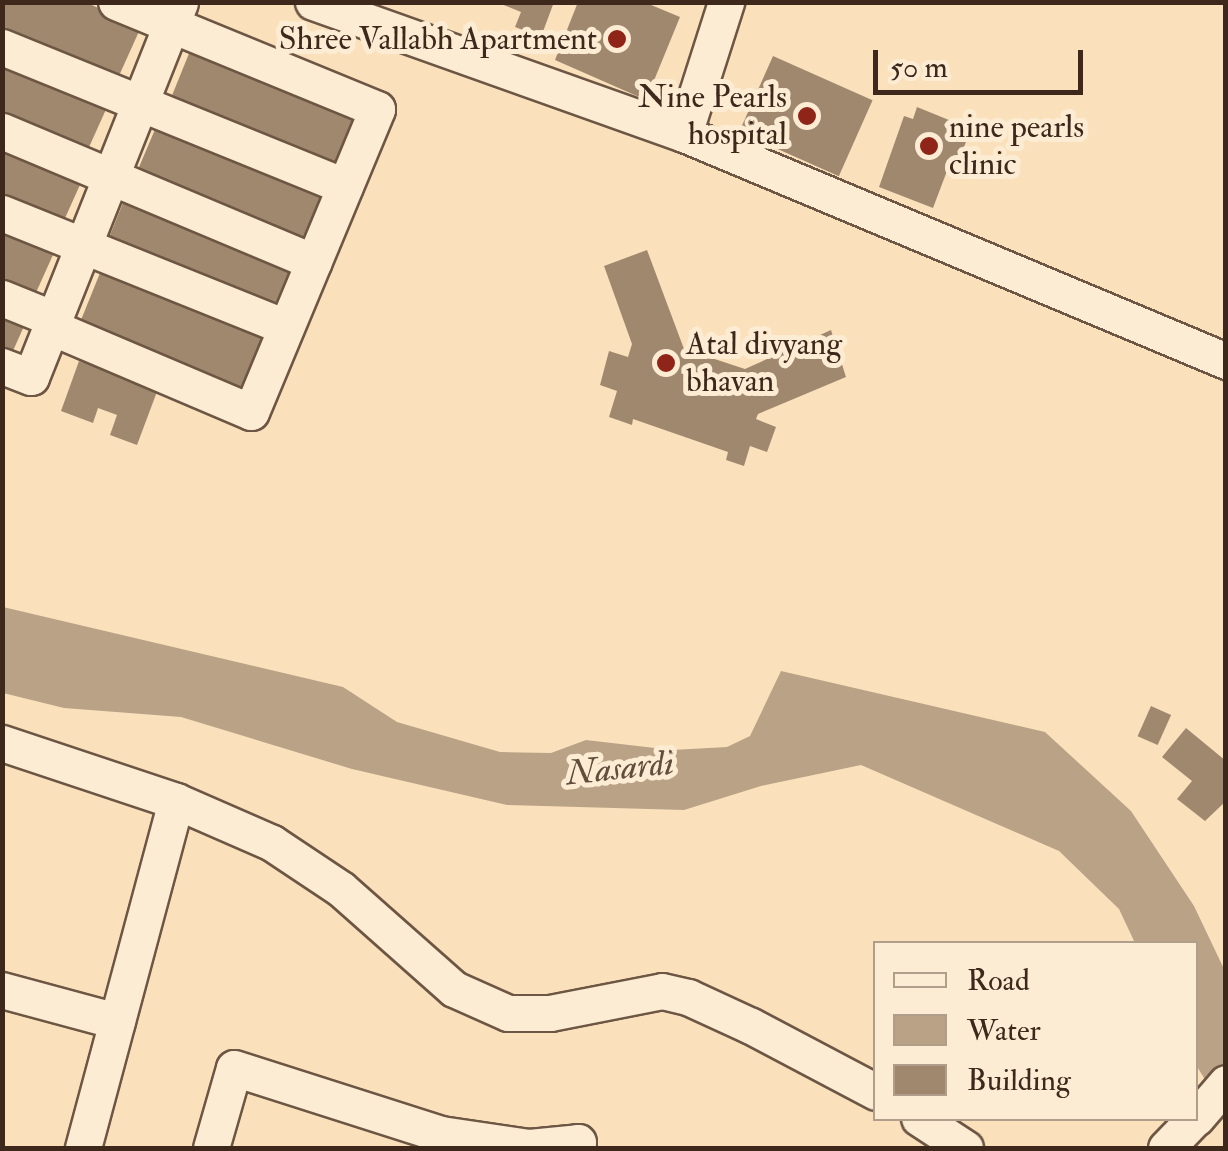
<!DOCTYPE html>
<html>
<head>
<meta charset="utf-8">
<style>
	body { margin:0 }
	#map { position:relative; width:1228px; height:1151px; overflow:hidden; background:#fae1bc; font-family:"IM FELL Double Pica",serif }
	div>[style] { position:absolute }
	.water>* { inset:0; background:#baa286 }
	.building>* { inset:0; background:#a0886f; transform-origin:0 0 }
	.roads { filter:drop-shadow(2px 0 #6d5644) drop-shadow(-2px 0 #6d5644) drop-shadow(0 2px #6d5644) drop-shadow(0 -2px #6d5644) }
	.minor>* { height:35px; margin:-17.5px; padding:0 17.5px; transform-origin:17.5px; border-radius:17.5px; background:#fcecd3 }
	.dots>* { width:28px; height:28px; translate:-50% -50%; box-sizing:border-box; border:5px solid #fcecd3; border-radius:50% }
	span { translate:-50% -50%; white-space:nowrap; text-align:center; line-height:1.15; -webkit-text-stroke:10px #fcecd3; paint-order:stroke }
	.poi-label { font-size:32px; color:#3e281c }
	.right { translate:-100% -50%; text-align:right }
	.left { translate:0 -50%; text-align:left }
	.water-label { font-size:35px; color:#634d3c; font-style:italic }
	.frame { position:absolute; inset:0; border:5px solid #3e281c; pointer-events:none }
	.legend { position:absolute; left:873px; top:941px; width:325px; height:180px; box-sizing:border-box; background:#fcecd3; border:2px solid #b09e8a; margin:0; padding:12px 18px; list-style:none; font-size:30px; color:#3e281c }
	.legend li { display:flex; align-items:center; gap:20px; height:50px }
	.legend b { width:50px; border:2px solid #b09e8a }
	.scale { position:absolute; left:873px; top:50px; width:210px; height:45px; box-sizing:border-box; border:5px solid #3e281c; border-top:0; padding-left:12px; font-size:30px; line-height:35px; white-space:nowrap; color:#3e281c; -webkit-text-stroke:8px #fcecd3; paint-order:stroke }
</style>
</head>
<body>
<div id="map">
	<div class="water">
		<i style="clip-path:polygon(3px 607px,343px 687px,397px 722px,500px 752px,551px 753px,586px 740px,672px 750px,727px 747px,750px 736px,781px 671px,1045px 732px,1131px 811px,1194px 906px,1225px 971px,1225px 1112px,1196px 1065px,1196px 944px,1135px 943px,1119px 909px,1059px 851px,861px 765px,761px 786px,684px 810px,507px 805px,352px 769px,181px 717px,64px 708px,3px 693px)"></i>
	</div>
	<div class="building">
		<i style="clip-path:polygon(2px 2px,85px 2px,141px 27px,118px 78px,2px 27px)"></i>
		<i style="clip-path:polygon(496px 2px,554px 2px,541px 37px,515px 27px,521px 12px)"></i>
		<i style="clip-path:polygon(578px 2px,644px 2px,680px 17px,646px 100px,555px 60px)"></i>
		<i style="left:192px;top:46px;width:185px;height:59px;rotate:22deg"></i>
		<i style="left:773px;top:56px;width:109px;height:83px;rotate:24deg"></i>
		<i style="clip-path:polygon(2px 59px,108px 105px,85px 156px,2px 119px)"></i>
		<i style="clip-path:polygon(917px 107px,971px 129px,957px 165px,950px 163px,933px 208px,879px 187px,904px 116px,913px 119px)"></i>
		<i style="left:159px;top:120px;width:185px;height:60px;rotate:23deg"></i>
		<i style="clip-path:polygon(2px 140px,84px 176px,61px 227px,2px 201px)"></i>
		<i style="left:127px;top:193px;width:186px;height:59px;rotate:22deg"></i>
		<i style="clip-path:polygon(2px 223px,57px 246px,34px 297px,2px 283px)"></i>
		<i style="clip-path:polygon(647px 250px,684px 349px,745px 369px,831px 330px,846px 377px,758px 414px,756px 419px,776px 427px,767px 452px,750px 446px,744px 466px,726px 460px,728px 452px,633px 419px,632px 425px,609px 417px,617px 391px,600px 385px,609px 351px,628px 357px,632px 344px,604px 266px)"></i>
		<i style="left:100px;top:273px;width:185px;height:58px;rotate:22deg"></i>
		<i style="clip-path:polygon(2px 304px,29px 315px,8px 362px,2px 359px)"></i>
		<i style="clip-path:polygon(79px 361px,158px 389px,137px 445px,110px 435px,117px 415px,98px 408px,93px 423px,61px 411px)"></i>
		<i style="left:1151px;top:706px;width:22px;height:33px;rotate:24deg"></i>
		<i style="clip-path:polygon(1186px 728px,1226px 761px,1226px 801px,1205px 821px,1177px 799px,1192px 781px,1162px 757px)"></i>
	</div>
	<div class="roads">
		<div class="minor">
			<i style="left:313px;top:2px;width:394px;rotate:19.6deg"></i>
			<i style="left:684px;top:134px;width:588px;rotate:22.72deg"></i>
			<i style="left:2px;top:47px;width:370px;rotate:22.1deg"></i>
			<i style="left:2px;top:131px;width:338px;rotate:22.8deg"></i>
			<i style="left:684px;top:134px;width:139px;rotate:-72.3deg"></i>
			<i style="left:2px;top:213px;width:306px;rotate:21.9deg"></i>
			<i style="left:2px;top:298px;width:56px;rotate:22deg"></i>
			<i style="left:51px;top:327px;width:217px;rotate:23deg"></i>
			<i style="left:251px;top:412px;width:328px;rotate:-67.4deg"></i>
			<i style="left:377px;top:109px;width:282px;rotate:-157.7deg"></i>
			<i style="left:2px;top:366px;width:31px;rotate:21deg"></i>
			<i style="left:31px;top:377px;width:403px;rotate:-68.3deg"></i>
			<i style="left:2px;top:743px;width:183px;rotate:18.4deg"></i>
			<i style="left:176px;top:801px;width:105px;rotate:23.6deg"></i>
			<i style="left:272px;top:843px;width:83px;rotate:33.7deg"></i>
			<i style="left:341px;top:889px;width:151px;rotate:41.5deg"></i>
			<i style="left:454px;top:989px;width:59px;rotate:24deg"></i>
			<i style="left:508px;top:1013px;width:42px"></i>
			<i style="left:550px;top:1013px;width:114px;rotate:-11.1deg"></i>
			<i style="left:662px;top:991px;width:27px;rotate:13deg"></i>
			<i style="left:688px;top:997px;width:69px;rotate:24.7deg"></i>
			<i style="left:751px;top:1026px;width:141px;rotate:27.8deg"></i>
			<i style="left:2px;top:990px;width:119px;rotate:15.1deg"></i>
			<i style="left:919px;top:1118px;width:55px;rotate:33.1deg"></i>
			<i style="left:1196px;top:1118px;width:46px;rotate:-49.4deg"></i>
			<i style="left:83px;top:1148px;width:359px;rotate:-75deg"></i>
			<i style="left:211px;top:1148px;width:83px;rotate:-74deg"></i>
			<i style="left:234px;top:1068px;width:217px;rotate:17.7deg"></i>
			<i style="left:441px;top:1134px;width:89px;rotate:8.4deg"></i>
			<i style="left:529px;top:1147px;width:49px;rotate:-5.8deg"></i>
			<i style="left:578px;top:1142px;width:6px;rotate:108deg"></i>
			<i style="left:1166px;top:1148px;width:42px;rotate:-46deg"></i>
		</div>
	</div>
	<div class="dots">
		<i style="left:617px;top:39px;background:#8f2418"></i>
		<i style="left:807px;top:116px;background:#8f2418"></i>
		<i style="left:929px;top:146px;background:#8f2418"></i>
		<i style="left:666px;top:363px;background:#8f2418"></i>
	</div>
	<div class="poi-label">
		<span class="right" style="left:597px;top:39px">Shree Vallabh Apartment</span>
		<span class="right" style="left:787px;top:116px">Nine Pearls<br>hospital</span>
		<span class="left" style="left:949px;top:146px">nine pearls<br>clinic</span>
		<span class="left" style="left:686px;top:363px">Atal divyang<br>bhavan</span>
	</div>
	<div class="water-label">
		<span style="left:620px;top:768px;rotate:-6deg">Nasardi</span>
	</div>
	<div class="frame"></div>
	<ul class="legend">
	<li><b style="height:12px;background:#fcecd3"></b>Road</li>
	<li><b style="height:28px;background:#baa286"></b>Water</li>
	<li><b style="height:28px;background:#a0886f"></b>Building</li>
	</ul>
	<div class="scale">50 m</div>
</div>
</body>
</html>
